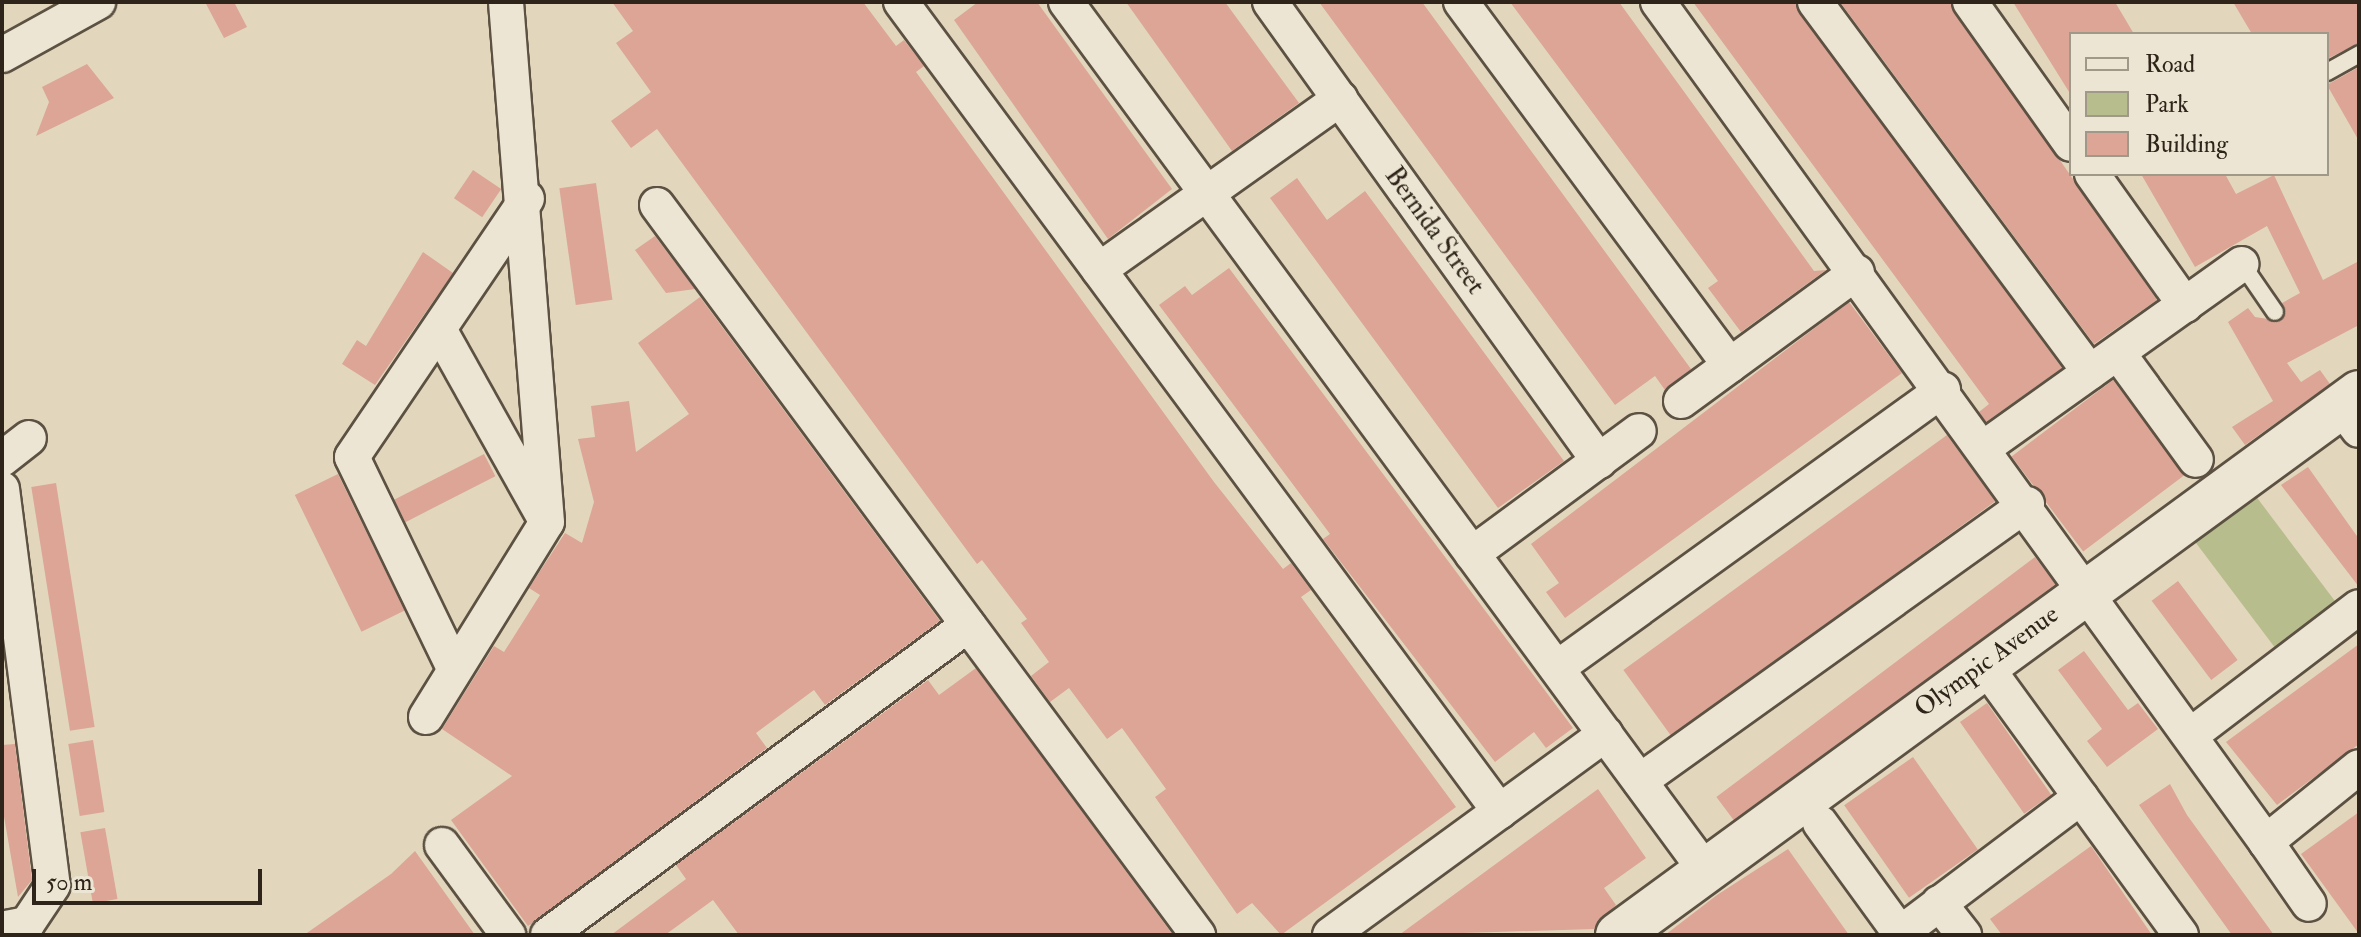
<!DOCTYPE html>
<html>
<head>
<meta charset="utf-8">
<style>
	body { margin:0 }
	#map { position:relative; width:2361px; height:937px; overflow:hidden; background:#e2d7bc; font-family:"IM FELL Double Pica",serif }
	div>[style] { position:absolute }
	.green>* { inset:0; background:#b8bd8d; transform-origin:0 0 }
	.building>* { inset:0; background:#dca596; transform-origin:0 0 }
	.roads { filter:drop-shadow(2px 0 #5c5142) drop-shadow(-2px 0 #5c5142) drop-shadow(0 2px #5c5142) drop-shadow(0 -2px #5c5142) }
	.lane>* { height:16px; margin:-8px; padding:0 8px; transform-origin:8px; border-radius:8px; background:#ece5d3 }
	.street>* { height:34px; margin:-17px; padding:0 17px; transform-origin:17px; border-radius:17px; background:#ece5d3 }
	.secondary>* { height:44px; margin:-22px; padding:0 22px; transform-origin:22px; border-radius:22px; background:#ece5d3 }
	span { translate:-50% -50%; white-space:nowrap; text-align:center; line-height:1.15; -webkit-text-stroke:7px #ece5d3; paint-order:stroke }
	.street-label { font-size:26px; color:#2f2419 }
	.frame { position:absolute; inset:0; border:4px solid #2f2419; pointer-events:none }
	.legend { position:absolute; left:2069px; top:32px; width:260px; height:144px; box-sizing:border-box; background:#ece5d3; border:2px solid #a09889; margin:0; padding:10px 14px; list-style:none; font-size:24px; color:#2f2419 }
	.legend li { display:flex; align-items:center; gap:16px; height:40px }
	.legend b { width:40px; border:2px solid #a09889 }
	.scale { position:absolute; left:32px; top:869px; width:230px; height:36px; box-sizing:border-box; border:4px solid #2f2419; border-top:0; padding-left:10px; font-size:24px; line-height:28px; white-space:nowrap; color:#2f2419; -webkit-text-stroke:6px #ece5d3; paint-order:stroke }
</style>
</head>
<body>
<div id="map">
	<div class="green">
		<i style="left:2255px;top:495px;width:136px;height:76px;rotate:53deg"></i>
	</div>
	<div class="building">
		<i style="clip-path:polygon(205px 2px,234px 2px,247px 27px,224px 38px)"></i>
		<i style="clip-path:polygon(612px 2px,863px 2px,896px 46px,904px 40px,924px 66px,916px 72px,1214px 482px,1283px 569px,1291px 563px,1311px 590px,1301px 597px,1456px 807px,1281px 935px,1252px 903px,1237px 914px,1155px 797px,1166px 789px,1122px 728px,1107px 739px,1069px 688px,1050px 702px,1031px 676px,1049px 662px,1021px 623px,1027px 619px,982px 560px,977px 564px,657px 129px,631px 148px,611px 121px,651px 92px,616px 43px,633px 31px)"></i>
		<i style="clip-path:polygon(978px 2px,1037px 2px,1172px 189px,1108px 239px,954px 20px)"></i>
		<i style="clip-path:polygon(1126px 2px,1225px 2px,1299px 103px,1232px 151px)"></i>
		<i style="clip-path:polygon(1319px 2px,1422px 2px,1691px 369px,1665px 390px,1655px 376px,1615px 405px)"></i>
		<i style="clip-path:polygon(1510px 2px,1619px 2px,1814px 271px,1826px 270px,1741px 332px,1708px 288px,1718px 281px)"></i>
		<i style="clip-path:polygon(1693px 2px,1795px 2px,2062px 368px,1986px 422px,1979px 412px,1989px 404px)"></i>
		<i style="clip-path:polygon(1840px 2px,1950px 2px,2157px 300px,2094px 344px)"></i>
		<i style="clip-path:polygon(2013px 2px,2115px 2px,2134px 34px,2071px 34px,2071px 95px)"></i>
		<i style="clip-path:polygon(2233px 2px,2359px 2px,2359px 43px,2327px 59px,2327px 34px,2252px 34px)"></i>
		<i style="clip-path:polygon(87px 64px,114px 98px,36px 136px,49px 102px,42px 87px)"></i>
		<i style="clip-path:polygon(2359px 67px,2359px 141px,2327px 85px)"></i>
		<i style="left:473px;top:170px;width:34px;height:34px;rotate:34deg"></i>
		<i style="clip-path:polygon(2141px 174px,2225px 174px,2236px 194px,2274px 175px,2323px 280px,2359px 261px,2359px 325px,2287px 363px,2301px 382px,2320px 370px,2330px 384px,2245px 445px,2232px 427px,2273px 401px,2228px 322px,2248px 308px,2255px 317px,2281px 321px,2282px 303px,2300px 293px,2267px 226px,2195px 267px)"></i>
		<i style="clip-path:polygon(1297px 178px,1327px 220px,1365px 191px,1564px 461px,1498px 508px,1270px 198px)"></i>
		<i style="left:596px;top:183px;width:118px;height:37px;rotate:82deg"></i>
		<i style="clip-path:polygon(655px 236px,695px 289px,666px 293px,635px 250px)"></i>
		<i style="clip-path:polygon(423px 252px,453px 273px,375px 385px,342px 364px,357px 340px,366px 346px)"></i>
		<i style="clip-path:polygon(1229px 268px,1573px 728px,1546px 748px,1534px 732px,1495px 762px,1323px 539px,1330px 534px,1159px 305px,1185px 286px,1192px 295px)"></i>
		<i style="clip-path:polygon(700px 297px,940px 621px,825px 705px,814px 690px,756px 733px,767px 748px,528px 926px,451px 820px,512px 776px,442px 729px,494px 646px,504px 652px,540px 595px,529px 588px,565px 533px,582px 543px,594px 502px,578px 439px,595px 437px,591px 406px,629px 401px,636px 452px,689px 414px,638px 343px)"></i>
		<i style="clip-path:polygon(1849px 302px,1902px 373px,1565px 618px,1546px 592px,1559px 583px,1531px 544px)"></i>
		<i style="left:2113px;top:380px;width:119px;height:127px;rotate:53deg"></i>
		<i style="left:1947px;top:435px;width:82px;height:400px;rotate:54deg"></i>
		<i style="left:484px;top:454px;width:25px;height:101px;rotate:63deg"></i>
		<i style="clip-path:polygon(2308px 467px,2359px 539px,2359px 587px,2281px 485px)"></i>
		<i style="left:338px;top:474px;width:152px;height:48px;rotate:64deg"></i>
		<i style="left:56px;top:483px;width:247px;height:25px;rotate:81deg"></i>
		<i style="left:2035px;top:557px;width:34px;height:399px;rotate:53deg"></i>
		<i style="left:2178px;top:581px;width:99px;height:33px;rotate:53deg"></i>
		<i style="clip-path:polygon(2359px 644px,2359px 744px,2277px 805px,2226px 742px)"></i>
		<i style="clip-path:polygon(2084px 651px,2128px 710px,2138px 703px,2158px 729px,2107px 767px,2087px 741px,2102px 729px,2058px 670px)"></i>
		<i style="clip-path:polygon(976px 668px,1173px 935px,739px 935px,713px 900px,665px 935px,611px 935px,686px 879px,676px 865px,928px 680px,939px 695px)"></i>
		<i style="left:1987px;top:703px;width:112px;height:33px;rotate:55deg"></i>
		<i style="left:93px;top:740px;width:73px;height:25px;rotate:81deg"></i>
		<i style="clip-path:polygon(15px 744px,32px 880px,18px 897px,2px 805px,2px 745px)"></i>
		<i style="left:1913px;top:757px;width:113px;height:84px;rotate:55deg"></i>
		<i style="clip-path:polygon(2170px 784px,2187px 815px,2274px 935px,2232px 935px,2165px 842px,2139px 805px)"></i>
		<i style="clip-path:polygon(1598px 789px,1646px 858px,1604px 888px,1616px 905px,1594px 929px,1399px 935px)"></i>
		<i style="clip-path:polygon(2359px 812px,2359px 934px,2301px 854px)"></i>
		<i style="left:105px;top:828px;width:72px;height:25px;rotate:80deg"></i>
		<i style="clip-path:polygon(2091px 846px,2152px 935px,2002px 935px,1990px 919px)"></i>
		<i style="clip-path:polygon(1788px 849px,1849px 935px,1665px 935px,1717px 895px)"></i>
		<i style="clip-path:polygon(415px 851px,475px 935px,304px 935px,391px 874px)"></i>
	</div>
	<div class="roads">
		<div class="lane">
			<i style="left:2327px;top:72px;width:37px;rotate:-29deg"></i>
			<i style="left:2242px;top:264px;width:58px;rotate:55.5deg"></i>
		</div>
		<div class="street">
			<i style="left:901px;top:2px;width:1007px;rotate:53.52deg"></i>
			<i style="left:1066px;top:2px;width:1078px;rotate:53.64deg"></i>
			<i style="left:1270px;top:2px;width:565px;rotate:54.37deg"></i>
			<i style="left:1461px;top:2px;width:452px;rotate:53.5deg"></i>
			<i style="left:1658px;top:2px;width:1037px;rotate:54.1deg"></i>
			<i style="left:2266px;top:842px;width:119px;rotate:-38.9deg"></i>
			<i style="left:1815px;top:2px;width:461px;rotate:53.4deg"></i>
			<i style="left:1970px;top:2px;width:174px;rotate:54.6deg"></i>
			<i style="left:2px;top:55px;width:110px;rotate:-28.9deg"></i>
			<i style="left:2092px;top:174px;width:161px;rotate:54.6deg"></i>
			<i style="left:657px;top:205px;width:909px;rotate:53.46deg"></i>
			<i style="left:1099px;top:270px;width:296px;rotate:-35.4deg"></i>
			<i style="left:440px;top:331px;width:211px;rotate:60.8deg"></i>
			<i style="left:2118px;top:353px;width:132px;rotate:53.9deg"></i>
			<i style="left:1681px;top:401px;width:218px;rotate:-36.2deg"></i>
			<i style="left:2340px;top:405px;width:31px;rotate:53deg"></i>
			<i style="left:1985px;top:447px;width:315px;rotate:-35.5deg"></i>
			<i style="left:2px;top:459px;width:34px;rotate:-38deg"></i>
			<i style="left:2px;top:489px;width:399px;rotate:82.7deg"></i>
			<i style="left:53px;top:885px;width:47px;rotate:123.7deg"></i>
			<i style="left:27px;top:924px;width:25px;rotate:169deg"></i>
			<i style="left:1472px;top:554px;width:207px;rotate:-36.4deg"></i>
			<i style="left:1984px;top:664px;width:335px;rotate:54deg"></i>
			<i style="left:454px;top:668px;width:234px;rotate:-115.8deg"></i>
			<i style="left:352px;top:457px;width:312px;rotate:-55.9deg"></i>
			<i style="left:1557px;top:668px;width:476px;rotate:-35.8deg"></i>
			<i style="left:426px;top:717px;width:229px;rotate:-58.2deg"></i>
			<i style="left:547px;top:522px;width:522px;rotate:-94.51deg"></i>
			<i style="left:2191px;top:735px;width:211px;rotate:-37.3deg"></i>
			<i style="left:1640px;top:781px;width:476px;rotate:-35.6deg"></i>
			<i style="left:1820px;top:823px;width:136px;rotate:54deg"></i>
			<i style="left:2266px;top:842px;width:75px;rotate:55.3deg"></i>
			<i style="left:442px;top:845px;width:112px;rotate:53.7deg"></i>
			<i style="left:1939px;top:903px;width:41px;rotate:52deg"></i>
			<i style="left:548px;top:935px;width:522px;rotate:-36.43deg"></i>
			<i style="left:1330px;top:935px;width:341px;rotate:-36.1deg"></i>
			<i style="left:1898px;top:935px;width:229px;rotate:-37deg"></i>
		</div>
		<div class="secondary">
			<i style="left:1618px;top:935px;width:918px;rotate:-36.18deg"></i>
		</div>
	</div>
	<div class="street-label">
		<span style="left:1434px;top:231px;rotate:54deg">Bernida Street</span>
		<span style="left:1987px;top:662px;rotate:-36deg">Olympic Avenue</span>
	</div>
	<div class="frame"></div>
	<ul class="legend">
	<li><b style="height:10px;background:#ece5d3"></b>Road</li>
	<li><b style="height:22px;background:#b8bd8d"></b>Park</li>
	<li><b style="height:22px;background:#dca596"></b>Building</li>
	</ul>
	<div class="scale">50 m</div>
</div>
</body>
</html>
